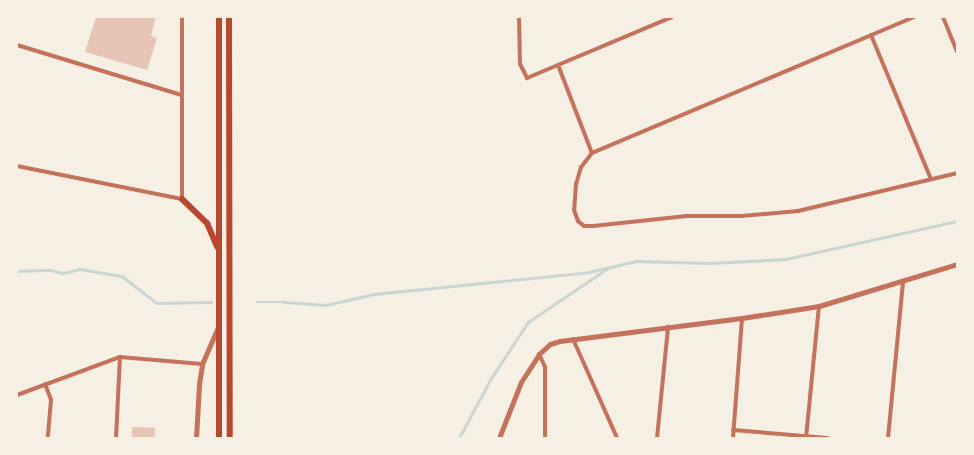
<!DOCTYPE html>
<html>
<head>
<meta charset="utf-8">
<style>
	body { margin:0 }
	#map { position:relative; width:974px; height:455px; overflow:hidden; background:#f6efe4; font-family:"IBM Plex Sans",sans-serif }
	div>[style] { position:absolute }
	.stream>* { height:2.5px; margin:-1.25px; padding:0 1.25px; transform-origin:1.25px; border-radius:1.25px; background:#c9d6d2 }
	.building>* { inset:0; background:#e6c5b7; transform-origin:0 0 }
	.minor>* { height:4px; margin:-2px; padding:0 2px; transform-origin:2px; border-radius:2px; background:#c5725c }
	.tertiary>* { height:5px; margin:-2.5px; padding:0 2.5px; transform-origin:2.5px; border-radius:2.5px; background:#c5725c }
	.primary>* { height:6px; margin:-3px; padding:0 3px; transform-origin:3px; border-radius:3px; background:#b5482f }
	span { translate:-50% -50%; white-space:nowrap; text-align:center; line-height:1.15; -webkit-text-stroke:3.5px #f6efe4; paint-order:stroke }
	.frame { position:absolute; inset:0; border:18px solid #f6efe4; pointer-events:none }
</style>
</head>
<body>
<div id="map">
	<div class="stream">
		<i style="left:17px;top:271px;width:33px;rotate:-2deg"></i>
		<i style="left:50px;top:270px;width:13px;rotate:13deg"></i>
		<i style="left:63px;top:273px;width:17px;rotate:-13deg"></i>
		<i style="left:80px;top:269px;width:43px;rotate:9.5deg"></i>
		<i style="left:122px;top:276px;width:44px;rotate:37.6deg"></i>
		<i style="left:157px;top:303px;width:54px;rotate:-1.1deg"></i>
		<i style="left:257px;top:302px;width:27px"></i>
		<i style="left:284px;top:302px;width:42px;rotate:4.1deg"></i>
		<i style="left:326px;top:305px;width:49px;rotate:-12.9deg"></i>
		<i style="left:374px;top:294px;width:216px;rotate:-5.8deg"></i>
		<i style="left:589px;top:272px;width:48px;rotate:-13.2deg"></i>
		<i style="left:636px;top:261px;width:74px;rotate:1.5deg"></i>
		<i style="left:710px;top:263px;width:76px;rotate:-3deg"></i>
		<i style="left:786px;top:259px;width:175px;rotate:-12.5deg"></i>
		<i style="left:459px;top:438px;width:66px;rotate:-61.9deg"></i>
		<i style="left:490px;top:380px;width:69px;rotate:-56.8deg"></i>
		<i style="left:528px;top:322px;width:97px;rotate:-34deg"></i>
	</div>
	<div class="building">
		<i style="clip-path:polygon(96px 17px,156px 17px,151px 36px,157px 38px,147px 70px,85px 52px)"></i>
		<i style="left:132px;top:427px;width:23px;height:11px;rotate:2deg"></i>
	</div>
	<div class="minor">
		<i style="left:519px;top:17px;width:47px;rotate:88.8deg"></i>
		<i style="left:520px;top:64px;width:16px;rotate:63deg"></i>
		<i style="left:527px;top:78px;width:157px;rotate:-22.8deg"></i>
		<i style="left:914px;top:17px;width:350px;rotate:157.1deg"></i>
		<i style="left:592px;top:153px;width:18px;rotate:128deg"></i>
		<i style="left:581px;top:167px;width:18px;rotate:106deg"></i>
		<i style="left:576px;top:184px;width:26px;rotate:94deg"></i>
		<i style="left:574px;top:210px;width:12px;rotate:70deg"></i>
		<i style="left:578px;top:221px;width:8px;rotate:40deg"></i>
		<i style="left:584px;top:226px;width:9px"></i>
		<i style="left:593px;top:226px;width:94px;rotate:-6.1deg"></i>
		<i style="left:686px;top:216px;width:55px"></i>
		<i style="left:741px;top:216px;width:57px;rotate:-5deg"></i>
		<i style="left:798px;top:211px;width:163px;rotate:-13.4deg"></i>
		<i style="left:943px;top:17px;width:37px;rotate:68deg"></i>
		<i style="left:871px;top:35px;width:156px;rotate:67.4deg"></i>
		<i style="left:17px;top:45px;width:172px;rotate:16.9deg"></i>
		<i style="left:558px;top:65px;width:94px;rotate:68.9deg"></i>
		<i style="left:17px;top:166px;width:168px;rotate:11.3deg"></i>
		<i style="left:182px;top:199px;width:182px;rotate:-90deg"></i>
		<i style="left:573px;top:339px;width:108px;rotate:66deg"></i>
		<i style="left:539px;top:354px;width:14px;rotate:65deg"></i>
		<i style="left:545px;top:367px;width:71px;rotate:90deg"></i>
		<i style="left:45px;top:384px;width:17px;rotate:69deg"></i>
		<i style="left:51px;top:400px;width:38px;rotate:95deg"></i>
		<i style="left:17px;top:395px;width:110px;rotate:-20.3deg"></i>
		<i style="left:120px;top:357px;width:82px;rotate:4.9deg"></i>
		<i style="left:733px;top:430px;width:95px;rotate:4.8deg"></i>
		<i style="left:116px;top:438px;width:81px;rotate:-87.2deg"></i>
		<i style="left:657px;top:438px;width:112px;rotate:-84.3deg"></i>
		<i style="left:733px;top:438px;width:120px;rotate:-85.7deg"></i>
		<i style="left:806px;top:438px;width:133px;rotate:-84.4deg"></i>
		<i style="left:888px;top:438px;width:158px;rotate:-84.5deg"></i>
	</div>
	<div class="tertiary">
		<i style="left:196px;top:438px;width:54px;rotate:-86.8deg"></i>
		<i style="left:199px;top:384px;width:20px;rotate:-81deg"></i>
		<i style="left:202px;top:364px;width:40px;rotate:-66.6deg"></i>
		<i style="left:499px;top:438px;width:60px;rotate:-68.6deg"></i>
		<i style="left:521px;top:382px;width:33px;rotate:-57deg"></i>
		<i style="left:539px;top:354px;width:15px;rotate:-42deg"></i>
		<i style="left:550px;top:344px;width:10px;rotate:-17deg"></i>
		<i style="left:560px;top:341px;width:183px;rotate:-7.2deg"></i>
		<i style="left:742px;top:318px;width:78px;rotate:-8.9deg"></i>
		<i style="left:819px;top:306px;width:144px;rotate:-16.9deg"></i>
	</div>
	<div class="primary">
		<i style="left:229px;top:17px;width:421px;rotate:89.9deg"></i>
		<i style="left:182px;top:199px;width:35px;rotate:44deg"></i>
		<i style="left:207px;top:223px;width:26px;rotate:67deg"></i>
		<i style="left:219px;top:438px;width:421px;rotate:-90deg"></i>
	</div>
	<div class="frame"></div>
</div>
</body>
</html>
